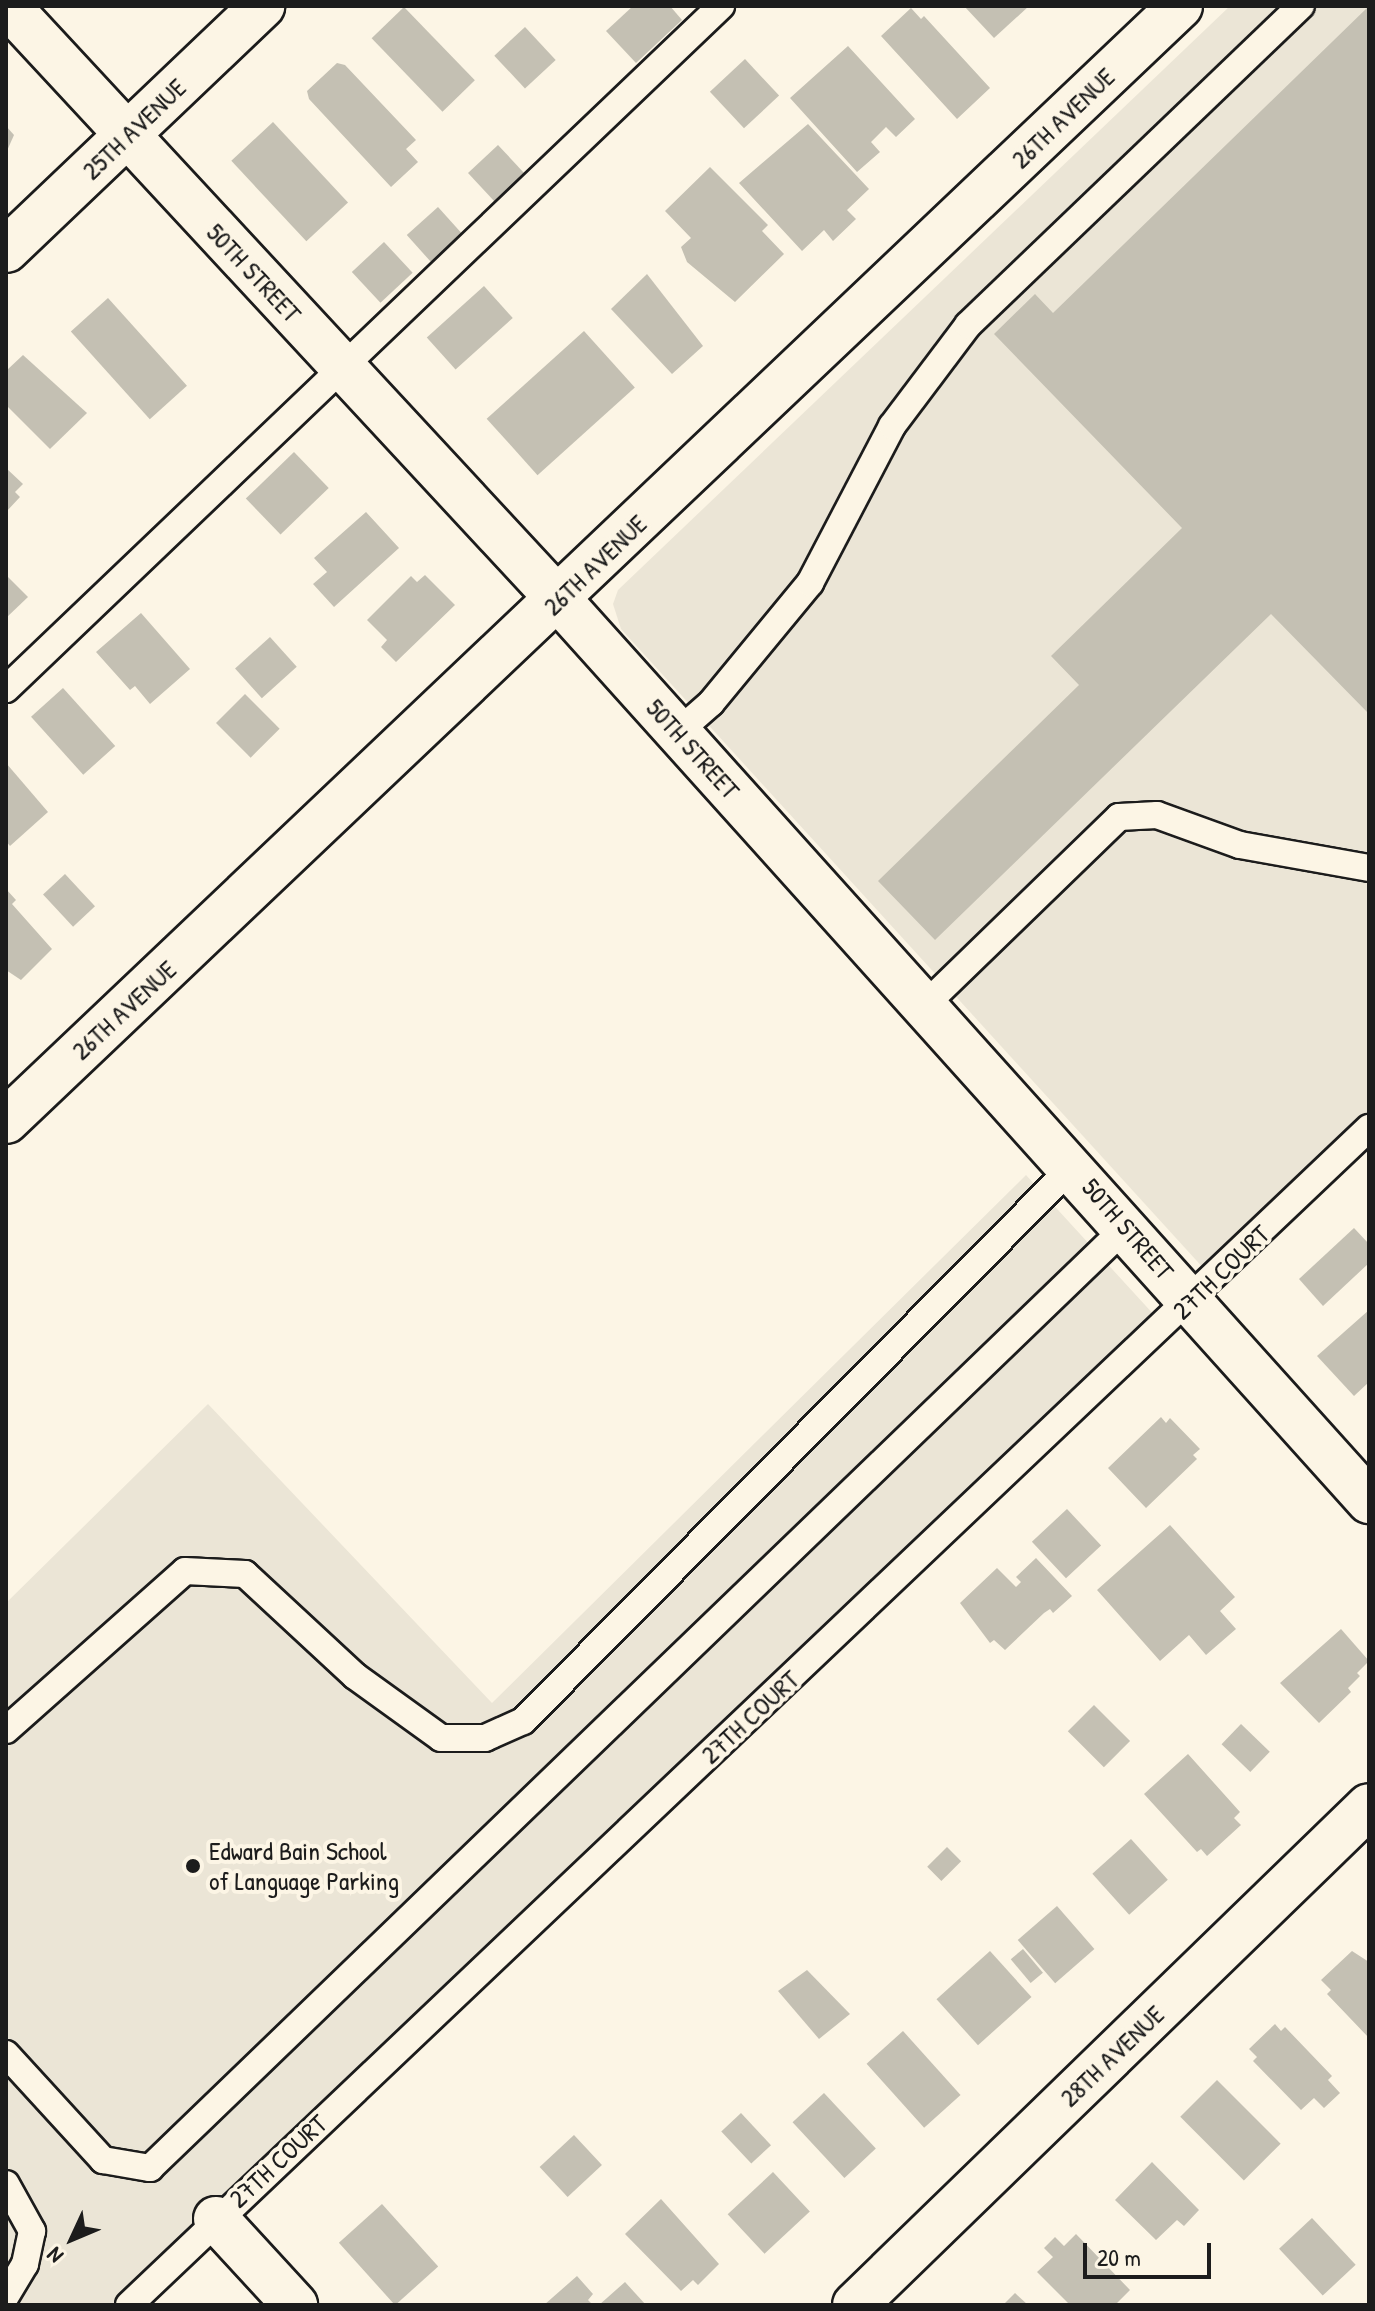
<!DOCTYPE html>
<html>
<head>
<meta charset="utf-8">
<style>
	body { margin:0 }
	#map { position:relative; width:1375px; height:2311px; overflow:hidden; background:#fcf5e5; font-family:"Patrick Hand",sans-serif }
	div>[style] { position:absolute }
	.built>* { inset:0; background:#ebe5d6 }
	.building>* { inset:0; background:#c4c0b3; transform-origin:0 0 }
	.roads { filter:drop-shadow(2px 0 #1c1c1c) drop-shadow(-2px 0 #1c1c1c) drop-shadow(0 2px #1c1c1c) drop-shadow(0 -2px #1c1c1c) }
	.lane>* { height:26px; margin:-13px; padding:0 13px; transform-origin:13px; border-radius:13px; background:#fcf5e5 }
	.street>* { height:44px; margin:-22px; padding:0 22px; transform-origin:22px; border-radius:22px; background:#fcf5e5 }
	.secondary>* { height:44px; margin:-22px; padding:0 22px; transform-origin:22px; border-radius:22px; background:#fcf5e5 }
	.dots>* { width:22px; height:22px; translate:-50% -50%; box-sizing:border-box; border:4px solid #fcf5e5; border-radius:50% }
	span { translate:-50% -50%; white-space:nowrap; text-align:center; line-height:1.15; -webkit-text-stroke:8px #fcf5e5; paint-order:stroke }
	.street-label { font-size:26px; color:#1c1c1c }
	.poi-label { font-size:26px; color:#1c1c1c }
	.left { translate:0 -50%; text-align:left }
	.frame { position:absolute; inset:0; border:8px solid #1c1c1c; pointer-events:none }
	.north { position:absolute; left:32px; top:2199px; width:80px; height:80px; -webkit-text-stroke:6px #fcf5e5; paint-order:stroke; rotate:226deg; font-size:22px; font-weight:700; line-height:32px; text-align:center; color:#1c1c1c }
	.north::after { content:''; display:block; margin:auto; width:28px; height:36px; background:#1c1c1c; clip-path:polygon(50% 0,100% 100%,50% 72%,0 100%) }
	.scale { position:absolute; left:1083px; top:2243px; width:128px; height:36px; box-sizing:border-box; border:4px solid #1c1c1c; border-top:0; padding-left:10px; font-size:24px; line-height:28px; white-space:nowrap; color:#1c1c1c; -webkit-text-stroke:6px #fcf5e5; paint-order:stroke }
</style>
</head>
<body>
<div id="map">
	<div class="built">
		<i style="clip-path:polygon(1230px 6px,1369px 6px,1369px 1112px,1206px 1271px,621px 629px,613px 604px,618px 590px)"></i>
		<i style="clip-path:polygon(1026px 1175px,1156px 1317px,127px 2305px,6px 2305px,6px 1603px,208px 1404px,492px 1703px)"></i>
	</div>
	<div class="building">
		<i style="clip-path:polygon(633px 6px,670px 6px,682px 20px,636px 63px,606px 31px)"></i>
		<i style="clip-path:polygon(964px 6px,1029px 6px,994px 38px)"></i>
		<i style="clip-path:polygon(1369px 6px,1369px 714px,1271px 614px,935px 940px,878px 881px,1079px 685px,1051px 656px,1182px 528px,994px 334px,1035px 294px,1053px 313px)"></i>
		<i style="left:404px;top:7px;width:102px;height:45px;rotate:46deg"></i>
		<i style="clip-path:polygon(911px 8px,921px 19px,924px 16px,990px 88px,957px 119px,881px 36px)"></i>
		<i style="left:525px;top:27px;width:45px;height:42px;rotate:47deg"></i>
		<i style="clip-path:polygon(848px 46px,915px 119px,896px 137px,886px 127px,871px 142px,880px 152px,857px 172px,790px 98px)"></i>
		<i style="left:745px;top:59px;width:50px;height:48px;rotate:47deg"></i>
		<i style="clip-path:polygon(337px 63px,345px 65px,416px 140px,406px 149px,418px 162px,391px 187px,309px 99px,307px 91px)"></i>
		<i style="left:273px;top:122px;width:110px;height:57px;rotate:47deg"></i>
		<i style="clip-path:polygon(808px 124px,869px 189px,847px 210px,856px 219px,833px 241px,824px 230px,802px 251px,739px 183px)"></i>
		<i style="clip-path:polygon(6px 126px,14px 135px,6px 153px)"></i>
		<i style="left:498px;top:145px;width:44px;height:41px;rotate:47deg"></i>
		<i style="clip-path:polygon(710px 167px,768px 225px,762px 231px,784px 254px,735px 302px,687px 262px,681px 247px,691px 238px,665px 211px)"></i>
		<i style="left:438px;top:207px;width:42px;height:42px;rotate:48deg"></i>
		<i style="left:384px;top:242px;width:42px;height:44px;rotate:47deg"></i>
		<i style="clip-path:polygon(647px 274px,703px 346px,672px 374px,611px 309px)"></i>
		<i style="left:484px;top:286px;width:43px;height:77px;rotate:48deg"></i>
		<i style="left:108px;top:298px;width:118px;height:50px;rotate:48deg"></i>
		<i style="left:584px;top:331px;width:76px;height:131px;rotate:48deg"></i>
		<i style="clip-path:polygon(23px 355px,87px 413px,50px 449px,6px 405px,6px 371px)"></i>
		<i style="left:294px;top:452px;width:50px;height:67px;rotate:46deg"></i>
		<i style="clip-path:polygon(6px 468px,23px 484px,15px 492px,20px 497px,6px 512px)"></i>
		<i style="clip-path:polygon(366px 512px,399px 548px,334px 607px,313px 584px,327px 572px,314px 558px)"></i>
		<i style="clip-path:polygon(6px 575px,28px 597px,6px 618px)"></i>
		<i style="clip-path:polygon(425px 575px,455px 605px,396px 662px,381px 647px,387px 640px,367px 620px,411px 576px,417px 582px)"></i>
		<i style="clip-path:polygon(141px 613px,190px 669px,150px 704px,135px 686px,130px 690px,96px 652px)"></i>
		<i style="left:270px;top:637px;width:40px;height:47px;rotate:48deg"></i>
		<i style="left:63px;top:688px;width:78px;height:43px;rotate:48deg"></i>
		<i style="left:245px;top:694px;width:49px;height:41px;rotate:45deg"></i>
		<i style="clip-path:polygon(6px 763px,48px 812px,10px 846px,6px 841px)"></i>
		<i style="left:65px;top:874px;width:44px;height:30px;rotate:47deg"></i>
		<i style="clip-path:polygon(6px 889px,16px 900px,12px 904px,52px 949px,21px 980px,6px 970px)"></i>
		<i style="clip-path:polygon(1354px 1228px,1369px 1244px,1369px 1263px,1323px 1306px,1299px 1279px)"></i>
		<i style="clip-path:polygon(1369px 1310px,1369px 1382px,1354px 1396px,1317px 1356px)"></i>
		<i style="clip-path:polygon(1161px 1417px,1166px 1423px,1170px 1418px,1200px 1449px,1193px 1455px,1197px 1459px,1146px 1508px,1108px 1468px)"></i>
		<i style="left:1067px;top:1509px;width:50px;height:48px;rotate:47deg"></i>
		<i style="clip-path:polygon(1170px 1525px,1235px 1597px,1220px 1611px,1236px 1629px,1206px 1655px,1189px 1635px,1160px 1661px,1097px 1590px)"></i>
		<i style="clip-path:polygon(1036px 1558px,1072px 1596px,1053px 1613px,1050px 1609px,1044px 1613px,1005px 1650px,994px 1640px,990px 1643px,960px 1603px,997px 1568px,1016px 1587px,1021px 1582px,1016px 1577px)"></i>
		<i style="clip-path:polygon(1341px 1629px,1369px 1661px,1357px 1673px,1360px 1676px,1348px 1688px,1351px 1692px,1319px 1723px,1280px 1683px)"></i>
		<i style="left:1094px;top:1705px;width:51px;height:37px;rotate:45deg"></i>
		<i style="left:1241px;top:1724px;width:40px;height:28px;rotate:44deg"></i>
		<i style="clip-path:polygon(1188px 1754px,1240px 1812px,1234px 1818px,1241px 1825px,1207px 1856px,1201px 1849px,1197px 1852px,1144px 1794px)"></i>
		<i style="left:1131px;top:1839px;width:55px;height:52px;rotate:48deg"></i>
		<i style="left:947px;top:1847px;width:20px;height:28px;rotate:45deg"></i>
		<i style="left:1057px;top:1906px;width:57px;height:52px;rotate:49deg"></i>
		<i style="left:1023px;top:1949px;width:31px;height:16px;rotate:50deg"></i>
		<i style="left:990px;top:1951px;width:62px;height:72px;rotate:48deg"></i>
		<i style="clip-path:polygon(1352px 1951px,1369px 1962px,1369px 2038px,1327px 1994px,1331px 1990px,1321px 1980px)"></i>
		<i style="clip-path:polygon(807px 1970px,850px 2014px,819px 2039px,778px 1991px)"></i>
		<i style="clip-path:polygon(1275px 2024px,1281px 2031px,1285px 2027px,1332px 2076px,1328px 2080px,1340px 2093px,1324px 2108px,1314px 2098px,1301px 2110px,1253px 2061px,1257px 2057px,1249px 2049px)"></i>
		<i style="left:903px;top:2031px;width:86px;height:49px;rotate:48deg"></i>
		<i style="left:1217px;top:2080px;width:90px;height:52px;rotate:45deg"></i>
		<i style="left:824px;top:2093px;width:76px;height:43px;rotate:47deg"></i>
		<i style="left:741px;top:2113px;width:44px;height:27px;rotate:47deg"></i>
		<i style="left:574px;top:2135px;width:41px;height:47px;rotate:47deg"></i>
		<i style="clip-path:polygon(1152px 2162px,1199px 2210px,1184px 2226px,1177px 2220px,1156px 2240px,1115px 2200px)"></i>
		<i style="left:773px;top:2172px;width:54px;height:62px;rotate:47deg"></i>
		<i style="clip-path:polygon(661px 2199px,719px 2264px,698px 2285px,693px 2280px,681px 2291px,625px 2234px)"></i>
		<i style="left:382px;top:2204px;width:84px;height:58px;rotate:48deg"></i>
		<i style="left:1312px;top:2218px;width:64px;height:45px;rotate:47deg"></i>
		<i style="clip-path:polygon(1076px 2234px,1130px 2290px,1115px 2305px,1070px 2305px,1037px 2272px,1053px 2257px,1044px 2248px,1055px 2237px,1064px 2246px)"></i>
		<i style="clip-path:polygon(577px 2276px,593px 2294px,588px 2300px,593px 2305px,544px 2305px)"></i>
		<i style="clip-path:polygon(625px 2282px,646px 2305px,599px 2305px)"></i>
		<i style="clip-path:polygon(1015px 2293px,1028px 2305px,1003px 2305px)"></i>
	</div>
	<div class="roads">
		<div class="lane">
			<i style="left:6px;top:689px;width:989px;rotate:-43.69deg"></i>
			<i style="left:678px;top:732px;width:44px;rotate:-41.3deg"></i>
			<i style="left:711px;top:703px;width:156px;rotate:-50.5deg"></i>
			<i style="left:810px;top:583px;width:177px;rotate:-62.4deg"></i>
			<i style="left:892px;top:426px;width:126px;rotate:-53deg"></i>
			<i style="left:968px;top:325px;width:461px;rotate:-43.8deg"></i>
			<i style="left:925px;top:1005px;width:270px;rotate:-44.1deg"></i>
			<i style="left:1119px;top:817px;width:38px;rotate:-3deg"></i>
			<i style="left:1157px;top:815px;width:88px;rotate:19.9deg"></i>
			<i style="left:1240px;top:845px;width:131px;rotate:10.1deg"></i>
			<i style="left:6px;top:1730px;width:239px;rotate:-41.6deg"></i>
			<i style="left:185px;top:1571px;width:60px;rotate:2.9deg"></i>
			<i style="left:245px;top:1574px;width:150px;rotate:42.8deg"></i>
			<i style="left:355px;top:1676px;width:106px;rotate:35.8deg"></i>
			<i style="left:441px;top:1738px;width:44px"></i>
			<i style="left:485px;top:1738px;width:42px;rotate:-24.1deg"></i>
			<i style="left:523px;top:1721px;width:781px;rotate:-45.26deg"></i>
			<i style="left:6px;top:2054px;width:144px;rotate:47.5deg"></i>
			<i style="left:103px;top:2160px;width:48px;rotate:9.7deg"></i>
			<i style="left:150px;top:2168px;width:1356px;rotate:-43.95deg"></i>
			<i style="left:6px;top:2184px;width:54px;rotate:61deg"></i>
			<i style="left:32px;top:2231px;width:34px;rotate:102deg"></i>
			<i style="left:25px;top:2264px;width:37px;rotate:121deg"></i>
			<i style="left:129px;top:2305px;width:1710px;rotate:-43.51deg"></i>
		</div>
		<div class="street">
			<i style="left:6px;top:250px;width:354px;rotate:-43.6deg"></i>
			<i style="left:6px;top:1121px;width:1619px;rotate:-43.52deg"></i>
			<i style="left:216px;top:2219px;width:117px;rotate:47.4deg"></i>
			<i style="left:855px;top:2305px;width:716px;rotate:-44.15deg"></i>
		</div>
		<div class="secondary">
			<i style="left:8px;top:6px;width:810px;rotate:47.15deg"></i>
			<i style="left:559px;top:600px;width:1212px;rotate:48.04deg"></i>
		</div>
	</div>
	<div class="dots">
		<i style="left:193px;top:1866px;background:#1c1c1c"></i>
	</div>
	<div class="street-label">
		<span style="left:1063px;top:118px;rotate:-44deg">26TH AVENUE</span>
		<span style="left:134px;top:129px;rotate:-44deg">25TH AVENUE</span>
		<span style="left:254px;top:273px;rotate:47deg">50TH STREET</span>
		<span style="left:595px;top:565px;rotate:-44deg">26TH AVENUE</span>
		<span style="left:693px;top:749px;rotate:48deg">50TH STREET</span>
		<span style="left:124px;top:1010px;rotate:-43deg">26TH AVENUE</span>
		<span style="left:1128px;top:1229px;rotate:49deg">50TH STREET</span>
		<span style="left:1221px;top:1272px;rotate:-44deg">27TH COURT</span>
		<span style="left:750px;top:1717px;rotate:-43deg">27TH COURT</span>
		<span style="left:1112px;top:2056px;rotate:-44deg">28TH AVENUE</span>
		<span style="left:278px;top:2161px;rotate:-43deg">27TH COURT</span>
	</div>
	<div class="poi-label">
		<span class="left" style="left:209px;top:1866px">Edward Bain School<br>of Language Parking</span>
	</div>
	<div class="frame"></div>
	<div class="north">N</div>
	<div class="scale">20 m</div>
</div>
</body>
</html>
